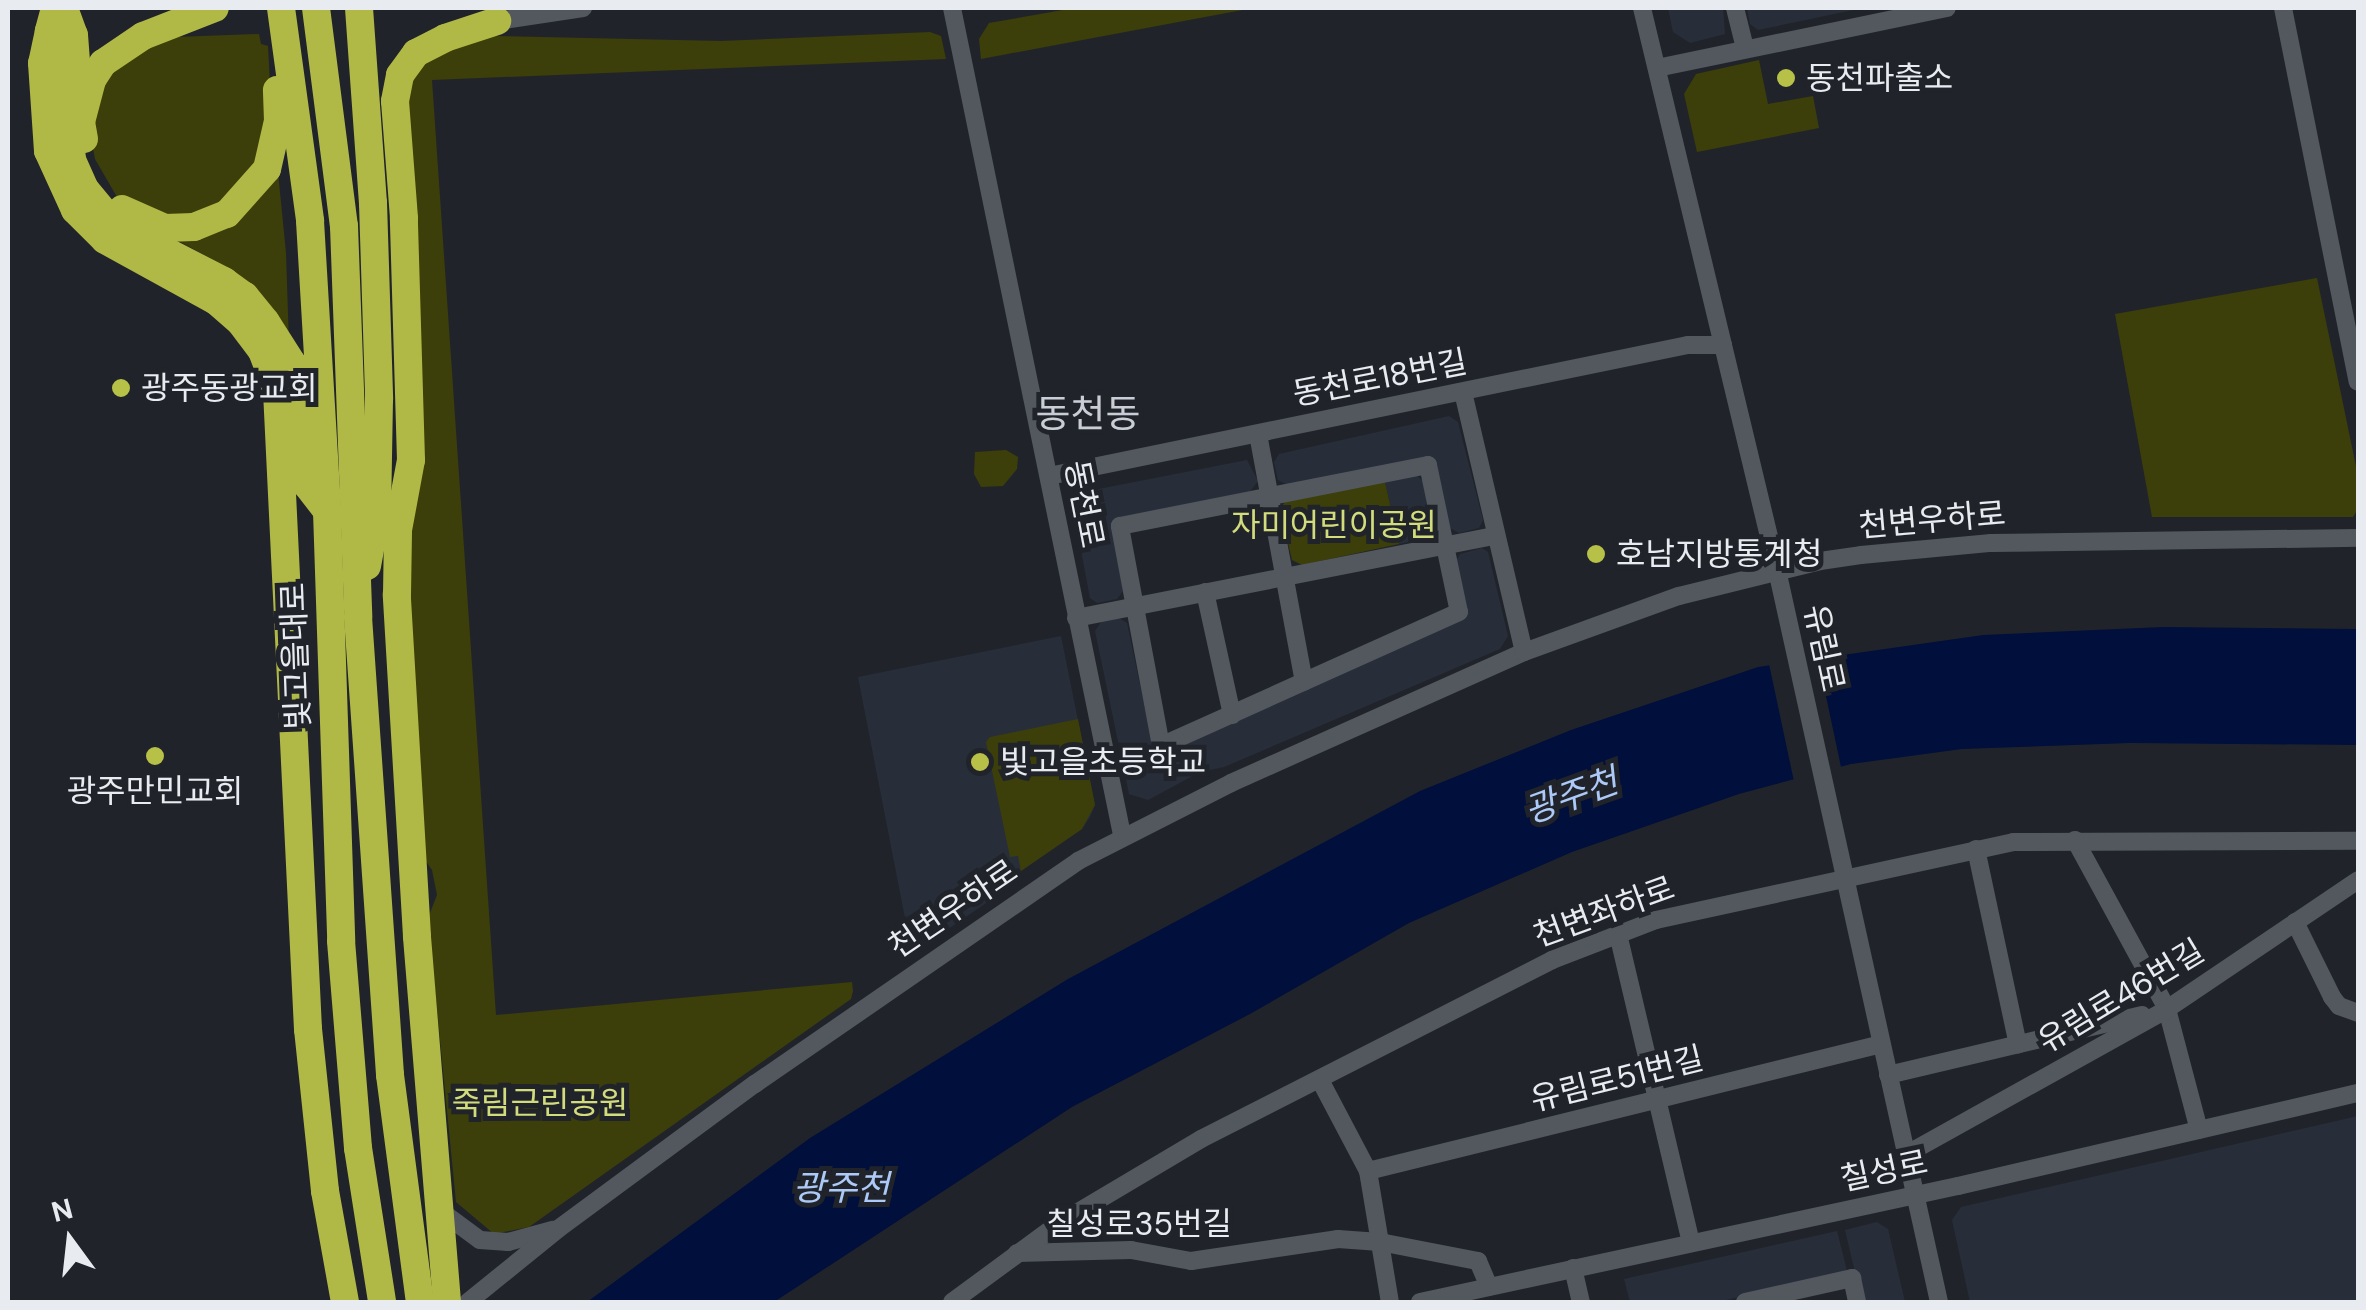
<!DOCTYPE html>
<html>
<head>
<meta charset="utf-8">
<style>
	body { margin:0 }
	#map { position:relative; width:2366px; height:1310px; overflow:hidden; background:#20242a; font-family:"DM Sans","Noto Sans KR",sans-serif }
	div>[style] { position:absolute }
	.built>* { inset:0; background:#272e39 }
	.green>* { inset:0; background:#3c3f0a }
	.water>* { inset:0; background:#000f3b }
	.pier>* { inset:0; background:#20242a; transform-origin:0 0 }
	.minor>* { height:18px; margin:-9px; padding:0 9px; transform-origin:9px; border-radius:9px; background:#53585f }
	.highway>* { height:28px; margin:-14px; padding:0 14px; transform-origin:14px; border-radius:14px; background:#b1b946 }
	.dots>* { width:28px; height:28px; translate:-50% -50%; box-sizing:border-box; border:5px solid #20242a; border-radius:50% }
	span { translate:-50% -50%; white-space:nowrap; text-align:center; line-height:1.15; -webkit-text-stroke:10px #20242a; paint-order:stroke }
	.poi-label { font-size:32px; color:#e8ebef }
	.left { translate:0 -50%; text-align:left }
	.street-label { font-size:32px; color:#e8ebef }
	.park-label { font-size:32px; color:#d3dc7c }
	.water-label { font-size:35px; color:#acc9f7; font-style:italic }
	.quarter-label { font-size:38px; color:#c9ced6 }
	.frame { position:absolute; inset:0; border:10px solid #e8ebef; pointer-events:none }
	.north { position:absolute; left:20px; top:1190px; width:100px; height:100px; -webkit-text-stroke:8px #20242a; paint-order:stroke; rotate:345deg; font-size:28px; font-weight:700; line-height:40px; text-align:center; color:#e8ebef }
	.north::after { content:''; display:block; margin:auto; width:35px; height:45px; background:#e8ebef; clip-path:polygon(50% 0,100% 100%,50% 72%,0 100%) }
</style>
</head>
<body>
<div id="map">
	<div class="built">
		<i style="clip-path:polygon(1668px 8px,1723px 8px,1725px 34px,1690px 43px,1673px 32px)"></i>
		<i style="clip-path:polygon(1747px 8px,1863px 8px,1758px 30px,1750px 24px)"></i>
		<i style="clip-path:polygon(1449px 416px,1458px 422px,1483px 520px,1479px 528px,1459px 533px,1450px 528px,1432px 456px,1292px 487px,1278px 480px,1274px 462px,1279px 454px)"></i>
		<i style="clip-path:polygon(1247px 460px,1258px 481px,1249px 493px,1112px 522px,1123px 591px,1117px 599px,1097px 603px,1090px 598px,1072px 502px,1078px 493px)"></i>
		<i style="clip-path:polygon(1416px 475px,1423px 481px,1435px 531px,1431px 537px,1399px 544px,1385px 482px)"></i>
		<i style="clip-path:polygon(1482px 548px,1488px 552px,1508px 636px,1500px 649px,1224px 767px,1200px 772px,1148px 800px,1129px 794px,1095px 631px,1101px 622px,1119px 618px,1127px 623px,1155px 756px,1467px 617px,1456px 561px,1460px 554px)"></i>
		<i style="clip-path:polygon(1061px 636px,1095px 805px,1090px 817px,1082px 829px,1021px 871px,1002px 892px,912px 954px,858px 677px)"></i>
		<i style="clip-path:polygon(2358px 1116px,2358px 1302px,1970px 1302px,1952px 1220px,1961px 1207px)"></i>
		<i style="clip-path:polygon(1877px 1222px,1888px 1229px,1905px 1302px,1862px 1302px,1845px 1230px)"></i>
		<i style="clip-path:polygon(1837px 1231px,1847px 1271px,1718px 1302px,1630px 1302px,1624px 1279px)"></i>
	</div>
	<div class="green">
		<i style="clip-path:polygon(1074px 8px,1253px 8px,981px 59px,979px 39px,989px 23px)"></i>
		<i style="clip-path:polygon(930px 32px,941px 36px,946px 59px,432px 80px,496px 1015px,852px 982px,853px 991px,851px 999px,529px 1227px,494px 1234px,456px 1202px,428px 918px,437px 895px,432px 870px,423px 857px,401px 554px,408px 78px,446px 46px,493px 36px,721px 41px)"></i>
		<i style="clip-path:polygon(259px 34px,261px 44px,268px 46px,272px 120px,261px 167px,223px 208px,166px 221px,117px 197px,95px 159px,88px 122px,108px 67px,175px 37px)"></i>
		<i style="clip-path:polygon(1759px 60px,1768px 104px,1813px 96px,1819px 128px,1697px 152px,1684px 94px,1696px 74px)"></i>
		<i style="clip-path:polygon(277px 162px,286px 253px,289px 344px,232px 270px,173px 238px)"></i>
		<i style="clip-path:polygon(2317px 278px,2358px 476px,2358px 509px,2353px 517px,2152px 517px,2115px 314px)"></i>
		<i style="clip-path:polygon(1006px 450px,1018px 457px,1017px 469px,1003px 486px,981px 487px,974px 474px,975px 452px)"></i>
		<i style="clip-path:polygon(1385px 482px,1399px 544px,1302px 565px,1292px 560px,1280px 508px,1285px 502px)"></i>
		<i style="clip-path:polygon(1078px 719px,1095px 805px,1082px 829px,1021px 871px,1018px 856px,1010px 857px,986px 742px,990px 737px)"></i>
	</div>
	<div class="water">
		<i style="clip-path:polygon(2163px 627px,2358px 629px,2358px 745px,2130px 743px,1962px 749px,1851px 764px,1739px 794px,1572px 852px,1409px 923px,1250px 1014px,1072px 1107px,774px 1302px,587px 1302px,810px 1138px,1068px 979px,1420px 791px,1571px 730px,1758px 667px,1983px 635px)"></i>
	</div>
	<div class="pier">
		<i style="left:1817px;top:654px;width:120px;height:49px;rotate:78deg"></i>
	</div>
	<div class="minor">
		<i style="left:952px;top:8px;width:844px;rotate:78.38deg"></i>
		<i style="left:1642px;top:8px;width:578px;rotate:76.49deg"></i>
		<i style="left:1777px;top:570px;width:750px;rotate:77.52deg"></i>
		<i style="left:1735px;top:8px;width:41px;rotate:76deg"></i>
		<i style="left:2283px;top:8px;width:381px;rotate:78.7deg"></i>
		<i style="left:497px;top:21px;width:87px;rotate:-8.6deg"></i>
		<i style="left:1657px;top:68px;width:296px;rotate:-11.7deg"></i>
		<i style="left:1463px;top:392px;width:267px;rotate:76.8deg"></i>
		<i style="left:1258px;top:434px;width:252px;rotate:79.5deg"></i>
		<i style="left:1428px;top:465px;width:150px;rotate:78.1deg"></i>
		<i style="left:1459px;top:612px;width:327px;rotate:155.8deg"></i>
		<i style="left:1161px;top:746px;width:224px;rotate:-100.6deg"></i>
		<i style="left:1120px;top:526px;width:314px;rotate:-11.2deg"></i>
		<i style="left:1049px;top:476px;width:652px;rotate:-11.59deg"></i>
		<i style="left:1688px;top:345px;width:35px"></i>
		<i style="left:1205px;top:592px;width:126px;rotate:77.6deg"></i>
		<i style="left:1076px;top:618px;width:427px;rotate:-11.1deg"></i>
		<i style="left:2075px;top:840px;width:192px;rotate:61.4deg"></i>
		<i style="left:2167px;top:1009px;width:125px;rotate:75.2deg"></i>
		<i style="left:1976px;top:849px;width:200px;rotate:77.9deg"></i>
		<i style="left:2295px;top:922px;width:84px;rotate:63.7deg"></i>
		<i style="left:2332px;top:997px;width:11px;rotate:52deg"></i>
		<i style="left:2339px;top:1006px;width:20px;rotate:20deg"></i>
		<i style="left:1618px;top:934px;width:317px;rotate:76.7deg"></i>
		<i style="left:1888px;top:1075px;width:261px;rotate:-13.3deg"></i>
		<i style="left:1320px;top:1080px;width:103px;rotate:62.2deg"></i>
		<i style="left:1368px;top:1171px;width:133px;rotate:80.5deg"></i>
		<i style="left:1907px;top:1154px;width:298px;rotate:-29.1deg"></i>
		<i style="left:2167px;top:1009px;width:230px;rotate:-34deg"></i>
		<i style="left:1368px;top:1171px;width:528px;rotate:-13.9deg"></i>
		<i style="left:442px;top:1212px;width:47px;rotate:36.4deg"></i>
		<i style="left:480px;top:1240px;width:28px;rotate:4deg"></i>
		<i style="left:508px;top:1242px;width:46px;rotate:-15.3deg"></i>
		<i style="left:1017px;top:1253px;width:114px;rotate:-1.5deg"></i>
		<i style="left:1131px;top:1250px;width:61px;rotate:10.4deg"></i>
		<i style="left:1191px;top:1261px;width:149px;rotate:-8.5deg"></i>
		<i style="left:1338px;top:1239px;width:42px;rotate:4.1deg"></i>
		<i style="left:1380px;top:1242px;width:100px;rotate:11deg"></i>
		<i style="left:1478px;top:1261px;width:28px;rotate:67deg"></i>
		<i style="left:1573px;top:1268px;width:35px;rotate:77deg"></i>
		<i style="left:468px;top:1302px;width:116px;rotate:-39deg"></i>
		<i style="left:558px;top:1229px;width:245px;rotate:-36.4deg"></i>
		<i style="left:755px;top:1084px;width:393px;rotate:-34.6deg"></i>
		<i style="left:1078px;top:861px;width:172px;rotate:-27deg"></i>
		<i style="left:1231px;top:783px;width:321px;rotate:-24.1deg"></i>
		<i style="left:1524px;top:652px;width:165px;rotate:-19.9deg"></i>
		<i style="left:1679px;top:596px;width:145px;rotate:-13.9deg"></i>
		<i style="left:1820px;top:561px;width:41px;rotate:-8.3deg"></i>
		<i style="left:1861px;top:555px;width:131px;rotate:-5.3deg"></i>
		<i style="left:1991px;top:543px;width:367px;rotate:-0.8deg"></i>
		<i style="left:952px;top:1302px;width:132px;rotate:-36.3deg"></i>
		<i style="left:1058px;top:1224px;width:166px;rotate:-30.7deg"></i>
		<i style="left:1201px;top:1139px;width:394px;rotate:-27deg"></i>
		<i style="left:1552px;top:960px;width:111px;rotate:-21deg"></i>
		<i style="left:1656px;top:920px;width:365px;rotate:-12.3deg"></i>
		<i style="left:2013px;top:842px;width:345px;rotate:-0.2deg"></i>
		<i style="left:1420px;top:1302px;width:550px;rotate:-12.17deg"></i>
		<i style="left:1958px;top:1186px;width:411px;rotate:-13.1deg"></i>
		<i style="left:1745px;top:1302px;width:110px;rotate:-12.6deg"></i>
		<i style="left:1852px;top:1278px;width:25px;rotate:78deg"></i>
	</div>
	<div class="highway">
		<i style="left:55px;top:8px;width:24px;rotate:105deg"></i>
		<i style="left:49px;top:31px;width:34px;rotate:63deg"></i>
		<i style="left:64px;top:61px;width:99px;rotate:85.4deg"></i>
		<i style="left:72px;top:160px;width:32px;rotate:66deg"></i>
		<i style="left:85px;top:189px;width:47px;rotate:50.2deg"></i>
		<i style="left:115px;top:225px;width:123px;rotate:27.2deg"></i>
		<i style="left:224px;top:281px;width:26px;rotate:36deg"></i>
		<i style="left:245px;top:296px;width:33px;rotate:51deg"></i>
		<i style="left:266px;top:322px;width:49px;rotate:57.6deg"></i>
		<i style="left:292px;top:363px;width:122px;rotate:83.4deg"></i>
		<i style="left:306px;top:484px;width:34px;rotate:52deg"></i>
		<i style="left:64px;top:8px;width:29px;rotate:70deg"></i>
		<i style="left:74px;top:35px;width:40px;rotate:85.7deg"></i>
		<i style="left:281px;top:8px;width:215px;rotate:82.2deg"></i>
		<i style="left:310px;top:221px;width:290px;rotate:86.6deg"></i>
		<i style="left:327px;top:511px;width:430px;rotate:88.1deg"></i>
		<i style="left:341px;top:941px;width:208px;rotate:85.3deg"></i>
		<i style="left:358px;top:1148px;width:156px;rotate:81.1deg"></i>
		<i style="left:316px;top:8px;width:220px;rotate:82.7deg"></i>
		<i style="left:344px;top:226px;width:391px;rotate:87.9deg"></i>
		<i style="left:358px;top:617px;width:459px;rotate:86deg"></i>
		<i style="left:390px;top:1075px;width:229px;rotate:82.5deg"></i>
		<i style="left:359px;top:8px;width:196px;rotate:85.9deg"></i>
		<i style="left:373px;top:203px;width:196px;rotate:88.2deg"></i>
		<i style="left:379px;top:399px;width:112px;rotate:91deg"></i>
		<i style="left:377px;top:511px;width:56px;rotate:100.3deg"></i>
		<i style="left:49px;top:31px;width:33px;rotate:102deg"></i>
		<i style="left:42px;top:63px;width:88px;rotate:86.1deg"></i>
		<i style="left:48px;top:151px;width:65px;rotate:65.4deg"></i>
		<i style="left:75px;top:210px;width:42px;rotate:45deg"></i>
		<i style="left:105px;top:240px;width:127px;rotate:28.8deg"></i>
		<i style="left:216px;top:301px;width:33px;rotate:41deg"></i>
		<i style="left:241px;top:323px;width:35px;rotate:53deg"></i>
		<i style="left:262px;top:351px;width:43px;rotate:69.4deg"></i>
		<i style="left:277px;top:391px;width:639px;rotate:87.22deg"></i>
		<i style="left:308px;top:1029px;width:163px;rotate:84deg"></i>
		<i style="left:325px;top:1191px;width:113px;rotate:79.8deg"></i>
		<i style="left:84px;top:139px;width:17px;rotate:-100deg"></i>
		<i style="left:81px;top:122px;width:43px;rotate:-75.3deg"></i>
		<i style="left:92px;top:80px;width:20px;rotate:-57deg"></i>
		<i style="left:103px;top:63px;width:48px;rotate:-34deg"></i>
		<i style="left:143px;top:36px;width:77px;rotate:-21.3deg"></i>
		<i style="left:122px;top:209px;width:47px;rotate:23.8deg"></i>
		<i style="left:165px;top:228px;width:29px;rotate:-2deg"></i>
		<i style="left:194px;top:227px;width:35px;rotate:-22deg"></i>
		<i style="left:227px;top:214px;width:60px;rotate:-48.4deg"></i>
		<i style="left:267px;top:169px;width:49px;rotate:-77.1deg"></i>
		<i style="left:278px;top:121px;width:31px;rotate:-92deg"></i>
		<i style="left:447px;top:1302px;width:367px;rotate:-94.7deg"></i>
		<i style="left:417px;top:936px;width:342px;rotate:-93.4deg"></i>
		<i style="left:397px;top:595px;width:65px;rotate:-89.1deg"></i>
		<i style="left:398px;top:530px;width:71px;rotate:-79.5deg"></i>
		<i style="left:411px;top:460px;width:242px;rotate:-91.7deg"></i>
		<i style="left:404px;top:218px;width:117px;rotate:-94.4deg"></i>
		<i style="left:395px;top:101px;width:26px;rotate:-79deg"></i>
		<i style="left:400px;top:75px;width:27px;rotate:-54deg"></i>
		<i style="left:416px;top:53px;width:33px;rotate:-27deg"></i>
		<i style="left:445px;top:38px;width:55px;rotate:-18.1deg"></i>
	</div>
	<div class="dots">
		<i style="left:1786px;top:78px;background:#b8c147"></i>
		<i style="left:121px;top:388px;background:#b8c147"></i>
		<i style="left:1596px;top:554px;background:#b8c147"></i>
		<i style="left:155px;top:756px;background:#b8c147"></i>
		<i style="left:980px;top:762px;background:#b8c147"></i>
	</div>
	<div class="poi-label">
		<span class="left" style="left:1806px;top:78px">동천파출소</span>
		<span class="left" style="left:141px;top:388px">광주동광교회</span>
		<span class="left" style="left:1616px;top:554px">호남지방통계청</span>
		<span class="left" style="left:1000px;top:762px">빛고을초등학교</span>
		<span style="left:155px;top:791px">광주만민교회</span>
	</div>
	<div class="street-label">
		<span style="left:1380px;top:378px;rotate:-11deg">동천로18번길</span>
		<span style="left:1084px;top:504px;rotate:79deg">동천로</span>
		<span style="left:1932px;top:520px;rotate:-5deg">천변우하로</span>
		<span style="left:1824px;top:648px;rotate:78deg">유림로</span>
		<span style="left:296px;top:656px;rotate:-92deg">빛고을대로</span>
		<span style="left:953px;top:909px;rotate:-34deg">천변우하로</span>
		<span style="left:1604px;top:912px;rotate:-20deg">천변좌하로</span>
		<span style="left:2121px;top:996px;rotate:-31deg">유림로46번길</span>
		<span style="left:1617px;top:1079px;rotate:-14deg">유림로51번길</span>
		<span style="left:1884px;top:1171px;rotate:-12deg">칠성로</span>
		<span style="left:1139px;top:1224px">칠성로35번길</span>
	</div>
	<div class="park-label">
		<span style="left:1334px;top:525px">자미어린이공원</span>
		<span style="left:540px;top:1103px">죽림근린공원</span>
	</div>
	<div class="water-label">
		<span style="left:1571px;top:796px;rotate:-20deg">광주천</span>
		<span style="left:841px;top:1188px">광주천</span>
	</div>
	<div class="quarter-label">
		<span style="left:1088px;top:415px">동천동</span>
	</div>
	<div class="frame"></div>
	<div class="north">N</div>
</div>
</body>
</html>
